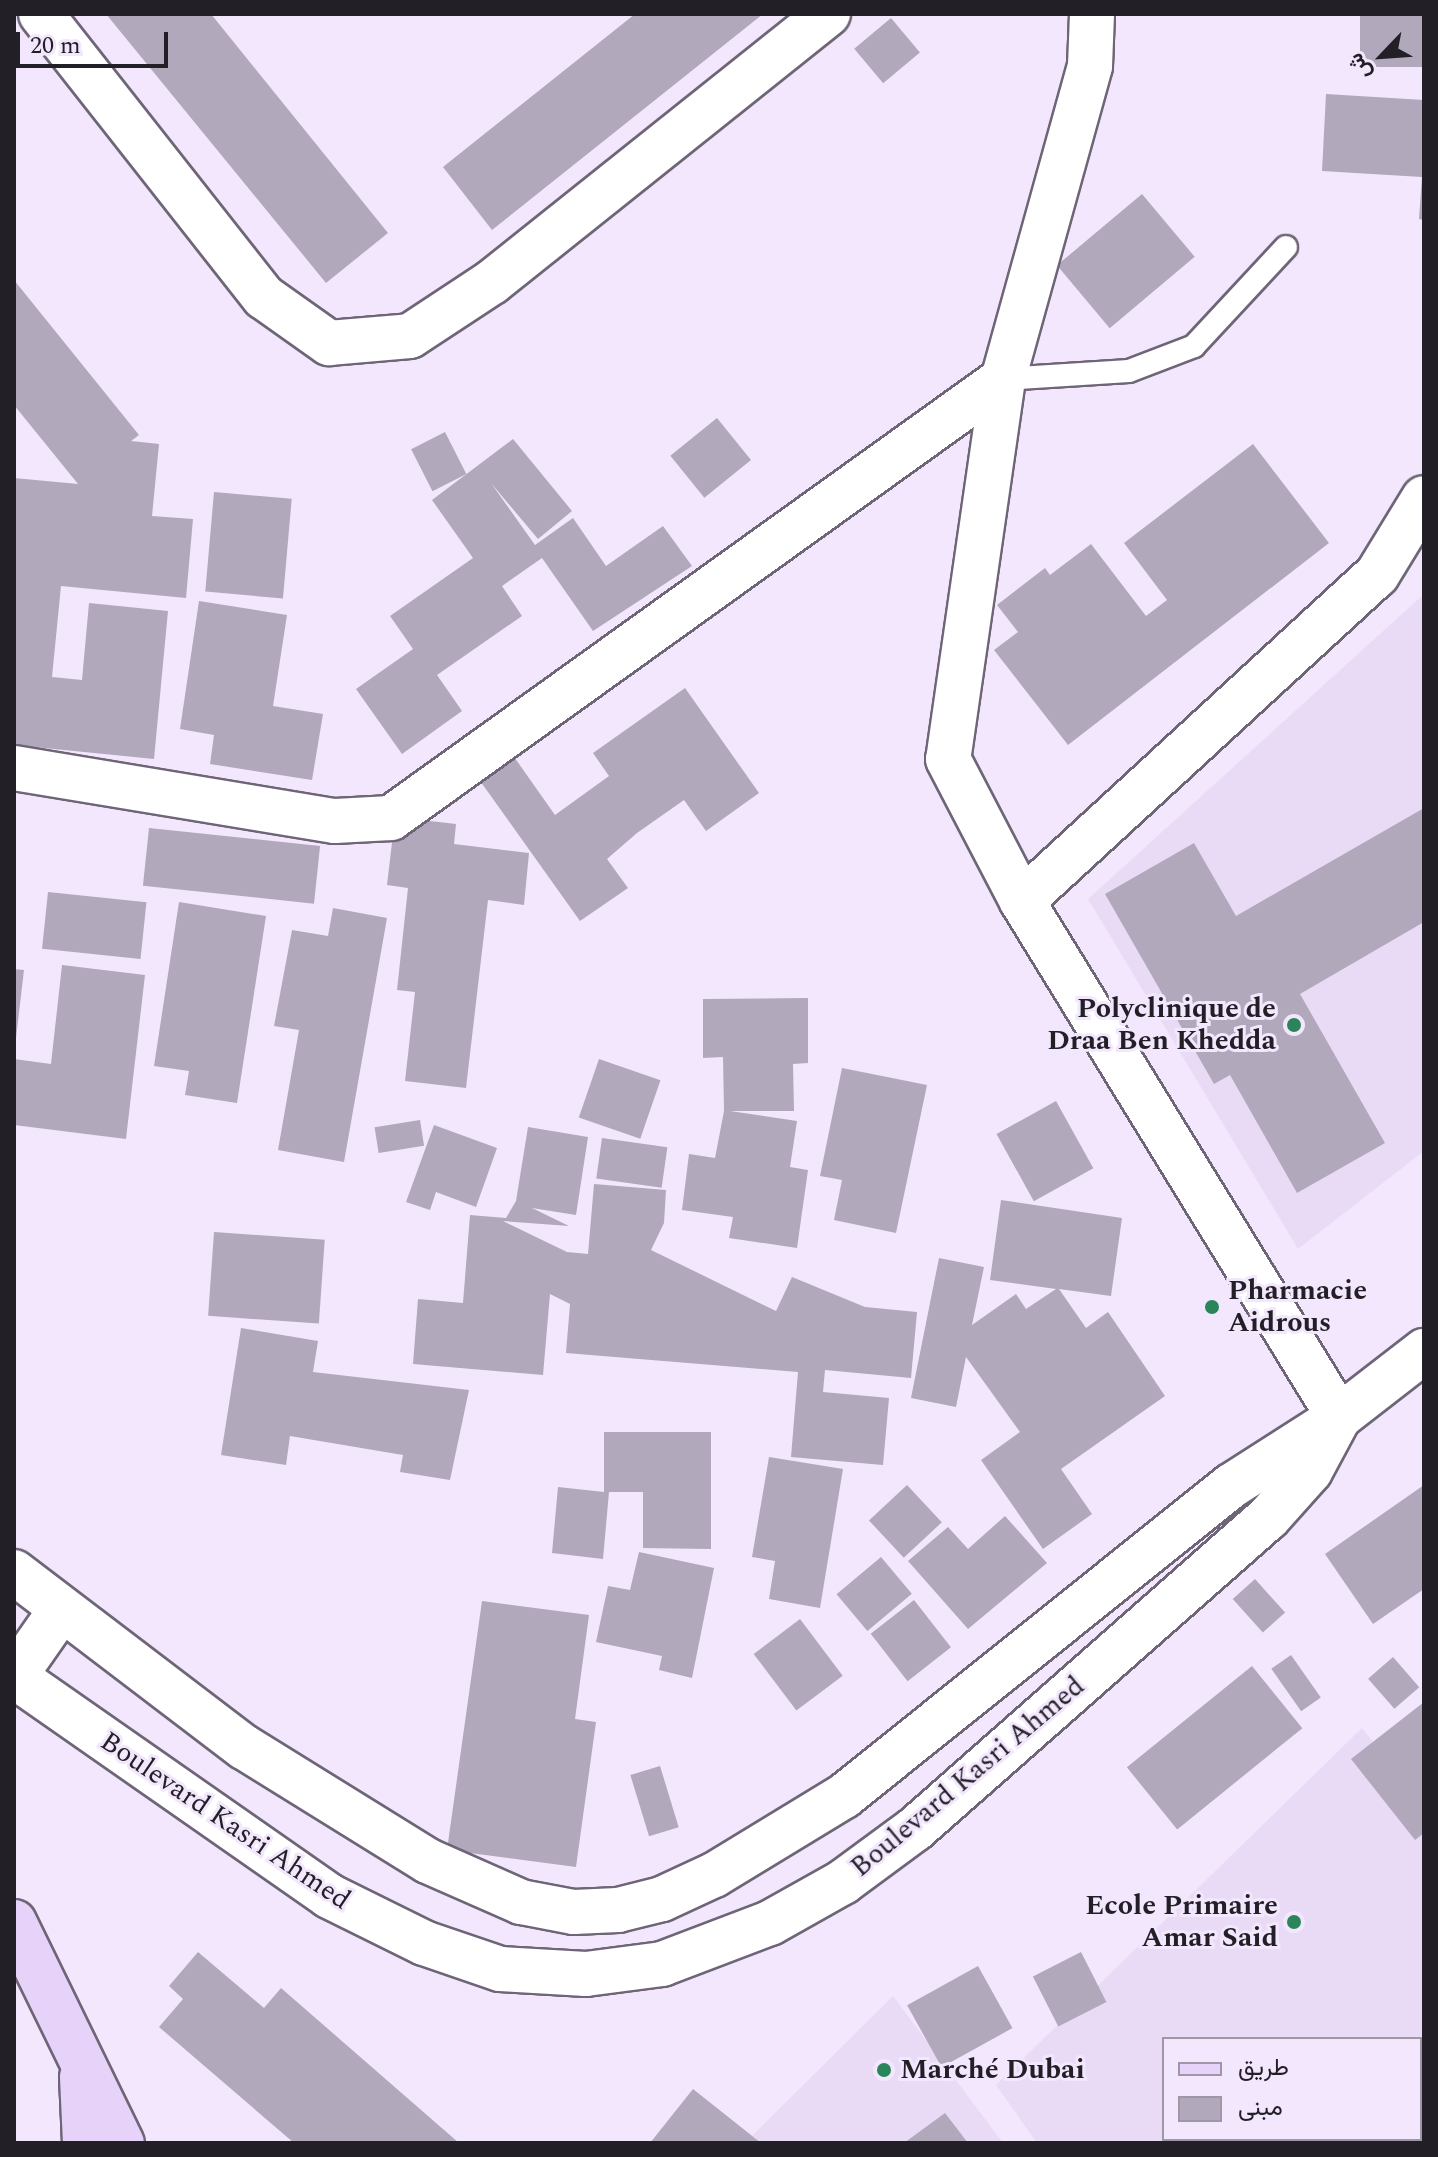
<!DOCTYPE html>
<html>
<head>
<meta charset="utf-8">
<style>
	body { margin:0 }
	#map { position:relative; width:1438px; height:2157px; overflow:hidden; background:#f2e7fc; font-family:Spectral,Vazirmatn,serif }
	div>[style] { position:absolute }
	.built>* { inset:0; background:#e9dbf6 }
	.building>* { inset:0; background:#b2a8bb; transform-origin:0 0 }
	.roads { filter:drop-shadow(2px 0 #6e6577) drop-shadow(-2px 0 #6e6577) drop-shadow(0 2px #6e6577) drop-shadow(0 -2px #6e6577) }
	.lane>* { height:22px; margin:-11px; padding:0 11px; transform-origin:11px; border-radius:11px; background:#fff }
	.street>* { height:44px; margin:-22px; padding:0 22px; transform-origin:22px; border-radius:22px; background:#fff }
	.secondary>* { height:44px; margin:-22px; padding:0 22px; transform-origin:22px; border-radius:22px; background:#fff }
	.primary>* { height:44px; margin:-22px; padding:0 22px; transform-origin:22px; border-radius:22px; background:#e7d2fa }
	.dots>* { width:22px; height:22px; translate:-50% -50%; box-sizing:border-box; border:4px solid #f2e7fc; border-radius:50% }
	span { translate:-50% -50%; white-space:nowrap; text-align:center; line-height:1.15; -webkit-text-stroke:6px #f2e7fc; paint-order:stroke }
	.poi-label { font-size:28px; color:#221f26; font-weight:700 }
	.right { translate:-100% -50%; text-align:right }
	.left { translate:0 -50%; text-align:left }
	.street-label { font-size:28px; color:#221f26 }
	.frame { position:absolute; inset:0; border:16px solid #221f26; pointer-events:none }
	.legend { position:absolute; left:1162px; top:2037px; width:260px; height:104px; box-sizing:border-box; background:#f2e7fc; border:2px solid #9f97a6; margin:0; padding:10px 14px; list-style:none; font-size:24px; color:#221f26 }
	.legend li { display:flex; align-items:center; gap:16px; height:40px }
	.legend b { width:40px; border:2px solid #9f97a6 }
	.north { position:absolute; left:1342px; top:16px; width:80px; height:80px; -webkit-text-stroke:6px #f2e7fc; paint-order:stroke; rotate:245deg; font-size:22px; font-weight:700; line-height:32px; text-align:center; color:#221f26 }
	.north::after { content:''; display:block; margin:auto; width:28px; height:36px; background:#221f26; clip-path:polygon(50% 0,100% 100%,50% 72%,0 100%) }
	.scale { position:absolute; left:16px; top:32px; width:152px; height:36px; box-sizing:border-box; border:4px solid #221f26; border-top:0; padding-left:10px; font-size:24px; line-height:28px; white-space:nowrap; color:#221f26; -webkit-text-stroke:6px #f2e7fc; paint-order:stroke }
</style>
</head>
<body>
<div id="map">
	<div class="built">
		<i style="clip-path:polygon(1424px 594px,1424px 1151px,1298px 1249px,1088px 899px)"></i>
		<i style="clip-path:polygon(evenodd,1362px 1728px,1424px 1804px,1424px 2143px,1037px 2143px,996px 2085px,1362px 1728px,1164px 2039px,1420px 2039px,1420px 2139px,1164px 2139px,1164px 2039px)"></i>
		<i style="clip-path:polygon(893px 1996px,1003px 2143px,745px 2143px)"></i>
	</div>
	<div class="building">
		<i style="clip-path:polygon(106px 14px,211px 14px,388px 233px,326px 283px)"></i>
		<i style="clip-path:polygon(635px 14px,763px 14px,492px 230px,443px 167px)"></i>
		<i style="left:1360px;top:14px;width:64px;height:53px"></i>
		<i style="left:891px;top:18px;width:45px;height:48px;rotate:50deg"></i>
		<i style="clip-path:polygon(1326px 94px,1424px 100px,1424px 220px,1419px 219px,1422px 177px,1322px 171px)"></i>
		<i style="left:1142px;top:194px;width:82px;height:111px;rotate:50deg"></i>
		<i style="clip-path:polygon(14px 280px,139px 435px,131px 441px,159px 444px,152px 516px,193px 519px,186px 598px,61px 586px,52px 677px,82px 680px,89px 603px,168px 611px,154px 759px,14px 745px,14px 478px,78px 484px,14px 405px)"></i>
		<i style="left:717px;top:418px;width:54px;height:60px;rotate:51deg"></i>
		<i style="left:445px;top:432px;width:47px;height:38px;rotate:63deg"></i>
		<i style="clip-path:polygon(513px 439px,572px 511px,538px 539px,491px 483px,535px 545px,573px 518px,606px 566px,663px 526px,692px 566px,593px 631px,542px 558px,502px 586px,522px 616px,437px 675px,462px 711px,402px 754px,356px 689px,413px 649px,390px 616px,473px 558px,432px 500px)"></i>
		<i style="clip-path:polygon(1253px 444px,1329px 543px,1068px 745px,994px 650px,1018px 632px,997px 605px,1045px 568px,1050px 575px,1091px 544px,1146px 616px,1167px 600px,1124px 543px)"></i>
		<i style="left:214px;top:492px;width:78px;height:100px;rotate:5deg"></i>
		<i style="clip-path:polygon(199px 601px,287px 615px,273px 706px,323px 714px,312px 780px,210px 764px,214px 735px,180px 729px)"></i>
		<i style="clip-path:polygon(685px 688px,759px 793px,706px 831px,684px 800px,637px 833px,607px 859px,628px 888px,580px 921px,478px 778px,512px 754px,555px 815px,609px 776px,593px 753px)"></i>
		<i style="clip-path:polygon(1424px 808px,1424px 922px,1300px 994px,1385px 1143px,1297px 1193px,1230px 1075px,1214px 1084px,1105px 894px,1194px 843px,1236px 916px)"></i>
		<i style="clip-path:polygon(395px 817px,456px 824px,454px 844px,529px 853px,524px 905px,488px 900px,466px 1088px,405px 1081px,415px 992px,397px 990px,408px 888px,387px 885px)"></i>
		<i style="left:149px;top:828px;width:172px;height:58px;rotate:6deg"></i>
		<i style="left:48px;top:892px;width:99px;height:57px;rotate:6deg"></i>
		<i style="clip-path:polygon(179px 902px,266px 916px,237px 1103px,185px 1095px,189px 1071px,154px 1066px)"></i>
		<i style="clip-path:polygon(333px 908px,387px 918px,344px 1162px,278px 1150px,299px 1030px,274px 1026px,292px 930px,328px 936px)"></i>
		<i style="clip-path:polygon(62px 965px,145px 975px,126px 1139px,14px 1125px,14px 1059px,51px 1064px)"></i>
		<i style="clip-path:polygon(14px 969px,24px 970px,16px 1038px,14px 1038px)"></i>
		<i style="clip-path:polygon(808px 998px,808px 1063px,793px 1064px,794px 1111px,730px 1111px,797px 1121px,790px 1167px,808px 1170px,797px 1248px,729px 1238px,733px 1217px,682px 1210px,689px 1154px,715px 1158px,724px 1111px,723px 1057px,703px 1058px,703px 999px)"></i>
		<i style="left:599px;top:1059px;width:65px;height:62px;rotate:19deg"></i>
		<i style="clip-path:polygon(842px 1068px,927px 1085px,896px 1233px,834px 1220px,842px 1180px,820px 1176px)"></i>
		<i style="left:1056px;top:1101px;width:77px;height:68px;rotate:61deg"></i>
		<i style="left:420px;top:1120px;width:26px;height:46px;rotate:81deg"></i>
		<i style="clip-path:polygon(434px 1125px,497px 1148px,476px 1207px,436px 1192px,430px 1210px,406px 1202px)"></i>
		<i style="clip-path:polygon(528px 1127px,588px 1137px,576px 1215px,532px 1208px,569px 1226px,503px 1221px,567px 1252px,588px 1254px,594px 1184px,666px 1190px,664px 1223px,651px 1250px,776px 1311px,792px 1277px,865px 1307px,917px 1312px,911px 1378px,825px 1370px,823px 1392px,889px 1398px,883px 1465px,791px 1457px,798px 1372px,566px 1353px,570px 1304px,550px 1294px,543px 1375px,413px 1364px,418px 1299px,463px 1303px,470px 1215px,506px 1218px,516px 1201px)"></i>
		<i style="left:602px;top:1138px;width:66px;height:41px;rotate:8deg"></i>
		<i style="clip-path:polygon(1001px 1200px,1122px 1218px,1111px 1296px,1059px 1289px,1086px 1328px,1108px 1312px,1165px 1396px,1061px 1469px,1092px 1514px,1043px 1549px,981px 1460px,1020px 1432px,966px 1357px,956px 1407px,911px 1398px,939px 1258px,984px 1267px,972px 1325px,1016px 1294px,1026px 1309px,1056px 1289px,990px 1280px)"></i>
		<i style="left:214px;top:1232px;width:111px;height:84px;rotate:4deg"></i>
		<i style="clip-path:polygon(241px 1328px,318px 1341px,313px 1372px,469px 1390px,450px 1480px,400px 1472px,403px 1455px,290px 1436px,286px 1465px,221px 1455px)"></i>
		<i style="clip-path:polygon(604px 1432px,711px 1432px,711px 1549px,643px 1548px,643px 1492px,609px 1492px,603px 1559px,552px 1553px,558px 1487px,604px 1492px)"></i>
		<i style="clip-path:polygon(769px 1457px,843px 1469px,820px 1608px,769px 1599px,775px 1561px,752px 1557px)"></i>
		<i style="left:907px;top:1485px;width:51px;height:52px;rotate:47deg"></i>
		<i style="clip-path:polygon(1424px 1485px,1424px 1589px,1373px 1624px,1325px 1554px)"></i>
		<i style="clip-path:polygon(1005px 1516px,1047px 1563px,968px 1629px,908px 1561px,948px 1527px,968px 1549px)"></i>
		<i style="clip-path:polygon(639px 1552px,714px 1568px,692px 1678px,659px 1670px,662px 1656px,596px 1642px,608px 1586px,630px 1590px)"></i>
		<i style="left:881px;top:1557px;width:48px;height:58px;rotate:50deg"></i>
		<i style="left:1255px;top:1579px;width:45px;height:30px;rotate:48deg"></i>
		<i style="left:914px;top:1600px;width:60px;height:55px;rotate:52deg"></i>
		<i style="clip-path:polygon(482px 1601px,589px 1615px,575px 1719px,596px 1722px,576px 1867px,447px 1850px)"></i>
		<i style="left:800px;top:1619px;width:71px;height:58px;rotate:53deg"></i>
		<i style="left:1291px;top:1655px;width:52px;height:24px;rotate:55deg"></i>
		<i style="left:1393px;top:1657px;width:40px;height:33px;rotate:49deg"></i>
		<i style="left:1252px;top:1666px;width:80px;height:161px;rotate:51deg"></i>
		<i style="clip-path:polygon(1424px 1702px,1424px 1833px,1415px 1840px,1351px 1759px)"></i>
		<i style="left:660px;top:1766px;width:64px;height:31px;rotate:73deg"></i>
		<i style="clip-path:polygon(198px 1952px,264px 2008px,281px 1988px,459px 2143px,294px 2143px,159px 2027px,183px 1999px,169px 1986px)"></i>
		<i style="left:1081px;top:1952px;width:56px;height:54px;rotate:63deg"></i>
		<i style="left:978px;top:1966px;width:71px;height:81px;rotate:61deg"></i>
		<i style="clip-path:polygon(693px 2089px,761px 2143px,650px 2143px)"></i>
		<i style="clip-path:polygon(945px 2113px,968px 2143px,904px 2143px)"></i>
	</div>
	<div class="roads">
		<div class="lane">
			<i style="left:1003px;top:379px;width:126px;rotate:-3.6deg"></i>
			<i style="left:1129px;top:371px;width:70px;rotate:-21deg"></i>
			<i style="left:1194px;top:346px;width:135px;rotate:-47.1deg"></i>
		</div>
		<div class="street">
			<i style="left:41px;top:14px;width:360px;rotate:51.8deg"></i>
			<i style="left:264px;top:297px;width:80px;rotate:35.3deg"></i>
			<i style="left:329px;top:343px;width:81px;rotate:-4.9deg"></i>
			<i style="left:410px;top:336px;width:98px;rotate:-33.4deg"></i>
			<i style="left:492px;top:282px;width:430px;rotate:-38.6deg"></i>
			<i style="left:1092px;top:14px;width:52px;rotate:92.2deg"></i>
			<i style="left:1090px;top:66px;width:325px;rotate:105.5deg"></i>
			<i style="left:1003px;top:379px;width:384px;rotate:98.2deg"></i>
			<i style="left:948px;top:759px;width:160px;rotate:62.5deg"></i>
			<i style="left:1022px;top:901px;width:606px;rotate:58.44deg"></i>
			<i style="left:14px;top:768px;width:325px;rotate:9.4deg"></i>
			<i style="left:335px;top:821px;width:56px;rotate:-3.1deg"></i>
			<i style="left:391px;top:818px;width:753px;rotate:-35.65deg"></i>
			<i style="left:1022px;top:901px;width:482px;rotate:-42.6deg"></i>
			<i style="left:1377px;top:575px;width:90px;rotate:-58.6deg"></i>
		</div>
		<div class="secondary">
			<i style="left:14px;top:1572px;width:289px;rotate:37.3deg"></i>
			<i style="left:244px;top:1747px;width:216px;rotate:31.8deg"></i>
			<i style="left:428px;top:1861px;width:102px;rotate:23.8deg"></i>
			<i style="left:521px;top:1902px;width:54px;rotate:10.7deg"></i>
			<i style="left:574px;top:1912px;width:44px;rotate:-2.6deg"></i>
			<i style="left:618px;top:1910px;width:45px;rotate:-14deg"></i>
			<i style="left:662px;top:1899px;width:57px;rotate:-24.8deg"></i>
			<i style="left:714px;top:1875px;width:152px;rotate:-31.3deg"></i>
			<i style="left:844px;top:1796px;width:496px;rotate:-38.7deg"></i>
			<i style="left:1231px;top:1486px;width:128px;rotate:-32.6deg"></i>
			<i style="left:1339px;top:1417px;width:108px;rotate:-37.8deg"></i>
			<i style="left:14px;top:1676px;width:384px;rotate:34.9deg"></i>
			<i style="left:329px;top:1896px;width:106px;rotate:26.3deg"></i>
			<i style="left:424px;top:1943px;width:80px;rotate:18.9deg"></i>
			<i style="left:500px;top:1969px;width:86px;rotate:3.3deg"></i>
			<i style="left:586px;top:1974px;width:77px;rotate:-7.5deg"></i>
			<i style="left:662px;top:1964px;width:116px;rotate:-20.8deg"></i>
			<i style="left:770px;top:1923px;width:84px;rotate:-29.3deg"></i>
			<i style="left:843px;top:1882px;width:89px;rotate:-36.4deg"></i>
			<i style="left:915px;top:1829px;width:470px;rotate:-41.4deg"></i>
			<i style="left:1268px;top:1518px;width:63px;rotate:-48.2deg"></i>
			<i style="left:1310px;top:1471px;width:61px;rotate:-61.8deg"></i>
			<i style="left:14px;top:1677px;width:80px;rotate:-55.1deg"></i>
		</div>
		<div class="primary">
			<i style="left:14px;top:1922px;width:246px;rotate:64deg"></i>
			<i style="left:82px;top:2077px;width:66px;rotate:87.4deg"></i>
		</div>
	</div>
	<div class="dots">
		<i style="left:1294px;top:1025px;background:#2b855a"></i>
		<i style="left:1212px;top:1307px;background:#2b855a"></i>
		<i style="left:1294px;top:1922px;background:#2b855a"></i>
		<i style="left:884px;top:2070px;background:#2b855a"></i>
	</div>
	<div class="poi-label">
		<span class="right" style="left:1276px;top:1025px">Polyclinique de<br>Draa Ben Khedda</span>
		<span class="left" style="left:1228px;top:1307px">Pharmacie<br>Aidrous</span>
		<span class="right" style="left:1278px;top:1922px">Ecole Primaire<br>Amar Said</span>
		<span class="left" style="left:900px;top:2070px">Marché Dubai</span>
	</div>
	<div class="street-label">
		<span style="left:968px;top:1777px;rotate:-40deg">Boulevard Kasri Ahmed</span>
		<span style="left:225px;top:1821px;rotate:34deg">Boulevard Kasri Ahmed</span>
	</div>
	<div class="frame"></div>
	<ul class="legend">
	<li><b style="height:10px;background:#e7d2fa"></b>طريق</li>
	<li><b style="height:22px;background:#b2a8bb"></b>مبنى</li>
	</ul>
	<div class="north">ش</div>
	<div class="scale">20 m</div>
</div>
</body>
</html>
